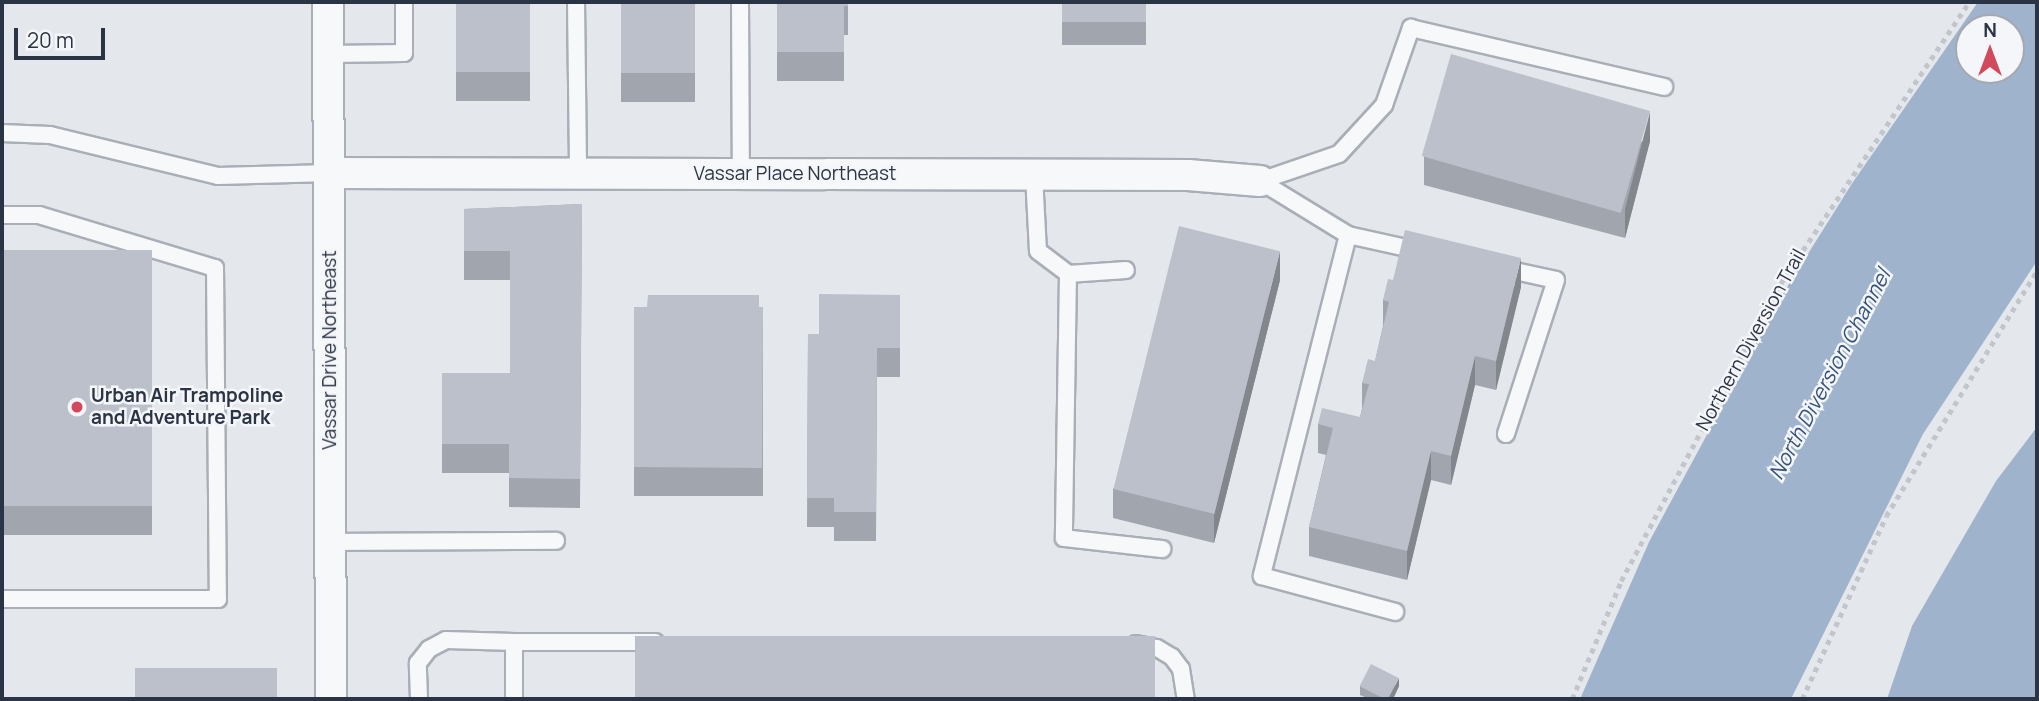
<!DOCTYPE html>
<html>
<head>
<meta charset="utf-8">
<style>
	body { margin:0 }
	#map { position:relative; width:2039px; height:701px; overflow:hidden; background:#e4e7ec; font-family:Manrope,sans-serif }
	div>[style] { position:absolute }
	.water>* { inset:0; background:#9fb4cc }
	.path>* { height:4.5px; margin-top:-2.25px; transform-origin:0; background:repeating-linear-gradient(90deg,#c2c5cb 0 5px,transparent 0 10px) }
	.roads { filter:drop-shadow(2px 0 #a9aeb7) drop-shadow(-2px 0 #a9aeb7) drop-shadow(0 2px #a9aeb7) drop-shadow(0 -2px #a9aeb7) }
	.service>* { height:16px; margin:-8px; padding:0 8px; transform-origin:8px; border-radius:8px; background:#f7f8fa }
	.minor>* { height:30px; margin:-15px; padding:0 15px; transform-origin:15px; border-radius:15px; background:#f7f8fa }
	.wall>* { inset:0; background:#a1a5ae; transform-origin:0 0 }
	.shaded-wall>* { inset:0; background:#83868d }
	.building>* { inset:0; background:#bbc0ca; transform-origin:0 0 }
	.dots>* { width:19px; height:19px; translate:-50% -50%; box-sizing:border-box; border:4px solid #f4f6f9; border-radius:50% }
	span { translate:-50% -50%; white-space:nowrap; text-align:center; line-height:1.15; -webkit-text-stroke:5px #f4f6f9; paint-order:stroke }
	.street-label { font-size:19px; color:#2b3445 }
	.poi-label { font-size:19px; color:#2b3445; font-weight:700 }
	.left { translate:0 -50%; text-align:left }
	.water-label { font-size:21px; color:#34527a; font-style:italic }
	.frame { position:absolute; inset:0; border:4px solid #2b3445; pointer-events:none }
	.north { position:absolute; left:1955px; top:14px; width:70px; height:70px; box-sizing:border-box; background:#f4f6f9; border:2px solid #a4a8b1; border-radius:50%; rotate:0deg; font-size:19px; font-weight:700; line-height:28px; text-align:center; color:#2b3445 }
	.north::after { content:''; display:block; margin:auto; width:24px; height:32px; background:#d1495b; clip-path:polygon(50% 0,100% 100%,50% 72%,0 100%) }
	.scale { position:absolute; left:14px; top:28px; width:91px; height:32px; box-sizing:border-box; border:4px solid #2b3445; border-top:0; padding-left:9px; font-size:21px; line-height:24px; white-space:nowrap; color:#2b3445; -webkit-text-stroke:5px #f4f6f9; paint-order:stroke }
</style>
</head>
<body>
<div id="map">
	<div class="water">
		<i style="clip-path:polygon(evenodd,1978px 2px,2037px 2px,2037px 261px,1923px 434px,1791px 699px,1580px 699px,1649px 542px,1784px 292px,1853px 182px,1978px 2px,1969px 28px,2011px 28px,2011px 70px,1969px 70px,1969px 28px)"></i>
		<i style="clip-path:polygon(2037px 427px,2037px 699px,1887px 699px,1912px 626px,1996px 481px)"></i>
	</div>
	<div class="path">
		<i style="left:1572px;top:699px;width:128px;rotate:-67.4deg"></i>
		<i style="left:1621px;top:581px;width:327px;rotate:-61.9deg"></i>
		<i style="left:1775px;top:292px;width:349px;rotate:-56.2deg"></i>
		<i style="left:1802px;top:699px;width:201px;rotate:-65.3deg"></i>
		<i style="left:1886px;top:516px;width:288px;rotate:-58.4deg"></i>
	</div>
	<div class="roads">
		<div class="service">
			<i style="left:576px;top:2px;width:172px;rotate:89.3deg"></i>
			<i style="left:740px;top:2px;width:172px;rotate:89.7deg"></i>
			<i style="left:328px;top:54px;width:76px;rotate:-0.8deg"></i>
			<i style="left:404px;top:53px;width:51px;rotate:-90deg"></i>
			<i style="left:2px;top:133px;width:48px;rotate:2.4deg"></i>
			<i style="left:50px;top:135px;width:173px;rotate:13.7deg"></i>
			<i style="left:218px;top:176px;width:112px;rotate:-1.5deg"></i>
			<i style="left:1034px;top:175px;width:76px;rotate:87deg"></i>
			<i style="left:1038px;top:251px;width:38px;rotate:37deg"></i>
			<i style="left:1068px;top:274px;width:58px;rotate:-3.9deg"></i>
			<i style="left:1260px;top:181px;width:103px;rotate:31.5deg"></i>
			<i style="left:1348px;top:235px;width:352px;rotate:104.2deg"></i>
			<i style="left:1262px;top:576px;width:138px;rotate:15.1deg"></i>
			<i style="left:1260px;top:181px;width:83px;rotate:-18.9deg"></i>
			<i style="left:1339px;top:154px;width:67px;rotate:-47.4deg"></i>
			<i style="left:1384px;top:105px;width:82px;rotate:-70.7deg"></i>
			<i style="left:1411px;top:28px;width:260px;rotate:13.1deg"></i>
			<i style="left:2px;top:215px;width:37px"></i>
			<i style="left:39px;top:215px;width:184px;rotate:16.8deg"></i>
			<i style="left:215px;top:268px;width:331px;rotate:89.5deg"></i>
			<i style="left:218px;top:599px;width:216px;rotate:180deg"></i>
			<i style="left:1348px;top:235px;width:74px;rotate:12.5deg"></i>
			<i style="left:1501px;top:268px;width:56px;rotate:12.3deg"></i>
			<i style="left:1556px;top:280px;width:162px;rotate:108deg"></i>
			<i style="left:1068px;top:274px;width:264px;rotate:90.9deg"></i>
			<i style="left:1064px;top:538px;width:99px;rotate:6.4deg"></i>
			<i style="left:330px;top:542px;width:226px;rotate:-0.3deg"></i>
			<i style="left:514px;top:642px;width:141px"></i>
			<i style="left:1136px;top:644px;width:21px;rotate:11deg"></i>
			<i style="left:1157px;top:648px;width:17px;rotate:31deg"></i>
			<i style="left:1172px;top:657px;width:15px;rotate:53deg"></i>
			<i style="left:1181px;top:669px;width:30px;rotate:81deg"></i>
			<i style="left:419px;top:699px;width:36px;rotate:-92deg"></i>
			<i style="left:418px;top:663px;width:18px;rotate:-52deg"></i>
			<i style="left:429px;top:649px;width:19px;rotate:-28deg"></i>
			<i style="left:446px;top:640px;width:68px;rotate:1.7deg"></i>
			<i style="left:514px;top:642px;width:57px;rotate:90deg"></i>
		</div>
		<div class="minor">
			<i style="left:328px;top:2px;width:697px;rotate:89.75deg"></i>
			<i style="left:330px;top:173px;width:858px;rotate:0.13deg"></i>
			<i style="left:1188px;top:175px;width:72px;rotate:4.8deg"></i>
		</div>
	</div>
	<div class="wall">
		<i style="left:456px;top:2px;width:74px;height:99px"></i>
		<i style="left:621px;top:2px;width:74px;height:100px"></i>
		<i style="clip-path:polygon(777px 2px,848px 2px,848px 35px,844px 35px,844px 81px,777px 81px)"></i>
		<i style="left:1062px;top:2px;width:84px;height:43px"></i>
		<i style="clip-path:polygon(1650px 141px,1625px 238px,1424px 185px,1424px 156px)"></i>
		<i style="clip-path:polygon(582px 204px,580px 508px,509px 507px,509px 473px,442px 473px,442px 373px,510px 373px,510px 280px,464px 280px,464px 209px)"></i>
		<i style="left:2px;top:250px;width:150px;height:285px"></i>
		<i style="clip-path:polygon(1280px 280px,1214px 543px,1113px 518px,1113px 489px)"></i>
		<i style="clip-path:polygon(1393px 280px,1521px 287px,1496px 390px,1475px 385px,1451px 485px,1431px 480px,1407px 580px,1309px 556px,1309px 527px,1326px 455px,1318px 453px,1318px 424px,1360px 417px,1362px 409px,1362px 383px,1375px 361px,1383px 326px,1383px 300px)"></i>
		<i style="clip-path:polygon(900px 295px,900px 377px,877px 377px,876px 541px,834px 541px,834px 527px,807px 527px,808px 334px,819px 334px)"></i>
		<i style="left:634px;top:307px;width:129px;height:189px"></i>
		<i style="clip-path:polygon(1360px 686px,1399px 686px,1393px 699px,1369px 699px,1360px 695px)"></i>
	</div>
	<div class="shaded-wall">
		<i style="clip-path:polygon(1650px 112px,1650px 141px,1625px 238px,1625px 209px)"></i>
		<i style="clip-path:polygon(1280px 251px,1280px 280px,1214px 543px,1214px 514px)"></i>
		<i style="clip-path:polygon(1521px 258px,1521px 287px,1496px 390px,1496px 361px)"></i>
		<i style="clip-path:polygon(1475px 356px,1475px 385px,1451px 485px,1451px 456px)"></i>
		<i style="clip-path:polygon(1431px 451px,1431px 480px,1407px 580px,1407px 551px)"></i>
		<i style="clip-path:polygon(1399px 678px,1399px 686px,1393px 699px,1388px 699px)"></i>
	</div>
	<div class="building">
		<i style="left:456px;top:2px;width:74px;height:70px"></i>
		<i style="left:621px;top:2px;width:74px;height:71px"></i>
		<i style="clip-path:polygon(777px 2px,848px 2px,848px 6px,844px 6px,844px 52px,777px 52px)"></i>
		<i style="left:1062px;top:2px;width:84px;height:20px"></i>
		<i style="left:1451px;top:54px;width:207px;height:106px;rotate:16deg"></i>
		<i style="clip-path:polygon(582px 204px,580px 479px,509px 478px,509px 444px,442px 444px,442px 373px,510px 373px,510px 251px,464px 251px,464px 209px)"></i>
		<i style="left:1179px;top:226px;width:104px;height:271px;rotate:14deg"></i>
		<i style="clip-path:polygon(1405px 230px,1521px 258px,1496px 361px,1475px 356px,1451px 456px,1431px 451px,1407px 551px,1309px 527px,1333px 428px,1318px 424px,1322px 408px,1360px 417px,1369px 384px,1362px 383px,1368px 359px,1375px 361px,1389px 302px,1383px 300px,1388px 279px,1393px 280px)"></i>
		<i style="left:2px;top:250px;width:150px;height:256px"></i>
		<i style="clip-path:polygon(819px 294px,900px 295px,900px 348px,877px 348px,876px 512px,834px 512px,834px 498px,807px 498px,808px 334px,819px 334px)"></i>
		<i style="clip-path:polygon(648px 295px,759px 295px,759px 307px,763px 307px,762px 468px,634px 467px,634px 307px,647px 307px)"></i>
		<i style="left:635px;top:636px;width:520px;height:63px"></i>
		<i style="left:1371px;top:664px;width:31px;height:25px;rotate:27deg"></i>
		<i style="left:135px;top:668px;width:142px;height:31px"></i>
	</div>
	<div class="dots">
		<i style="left:77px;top:407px;background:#d1495b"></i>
	</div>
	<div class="street-label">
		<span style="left:795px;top:174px">Vassar Place Northeast</span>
		<span style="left:1751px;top:340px;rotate:-61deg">Northern Diversion Trail</span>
		<span style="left:330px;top:350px;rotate:-90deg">Vassar Drive Northeast</span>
	</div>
	<div class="poi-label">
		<span class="left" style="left:91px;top:407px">Urban Air Trampoline<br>and Adventure Park</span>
	</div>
	<div class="water-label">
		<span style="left:1829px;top:374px;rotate:-62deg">North Diversion Channel</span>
	</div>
	<div class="frame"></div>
	<div class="north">N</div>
	<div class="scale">20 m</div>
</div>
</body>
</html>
